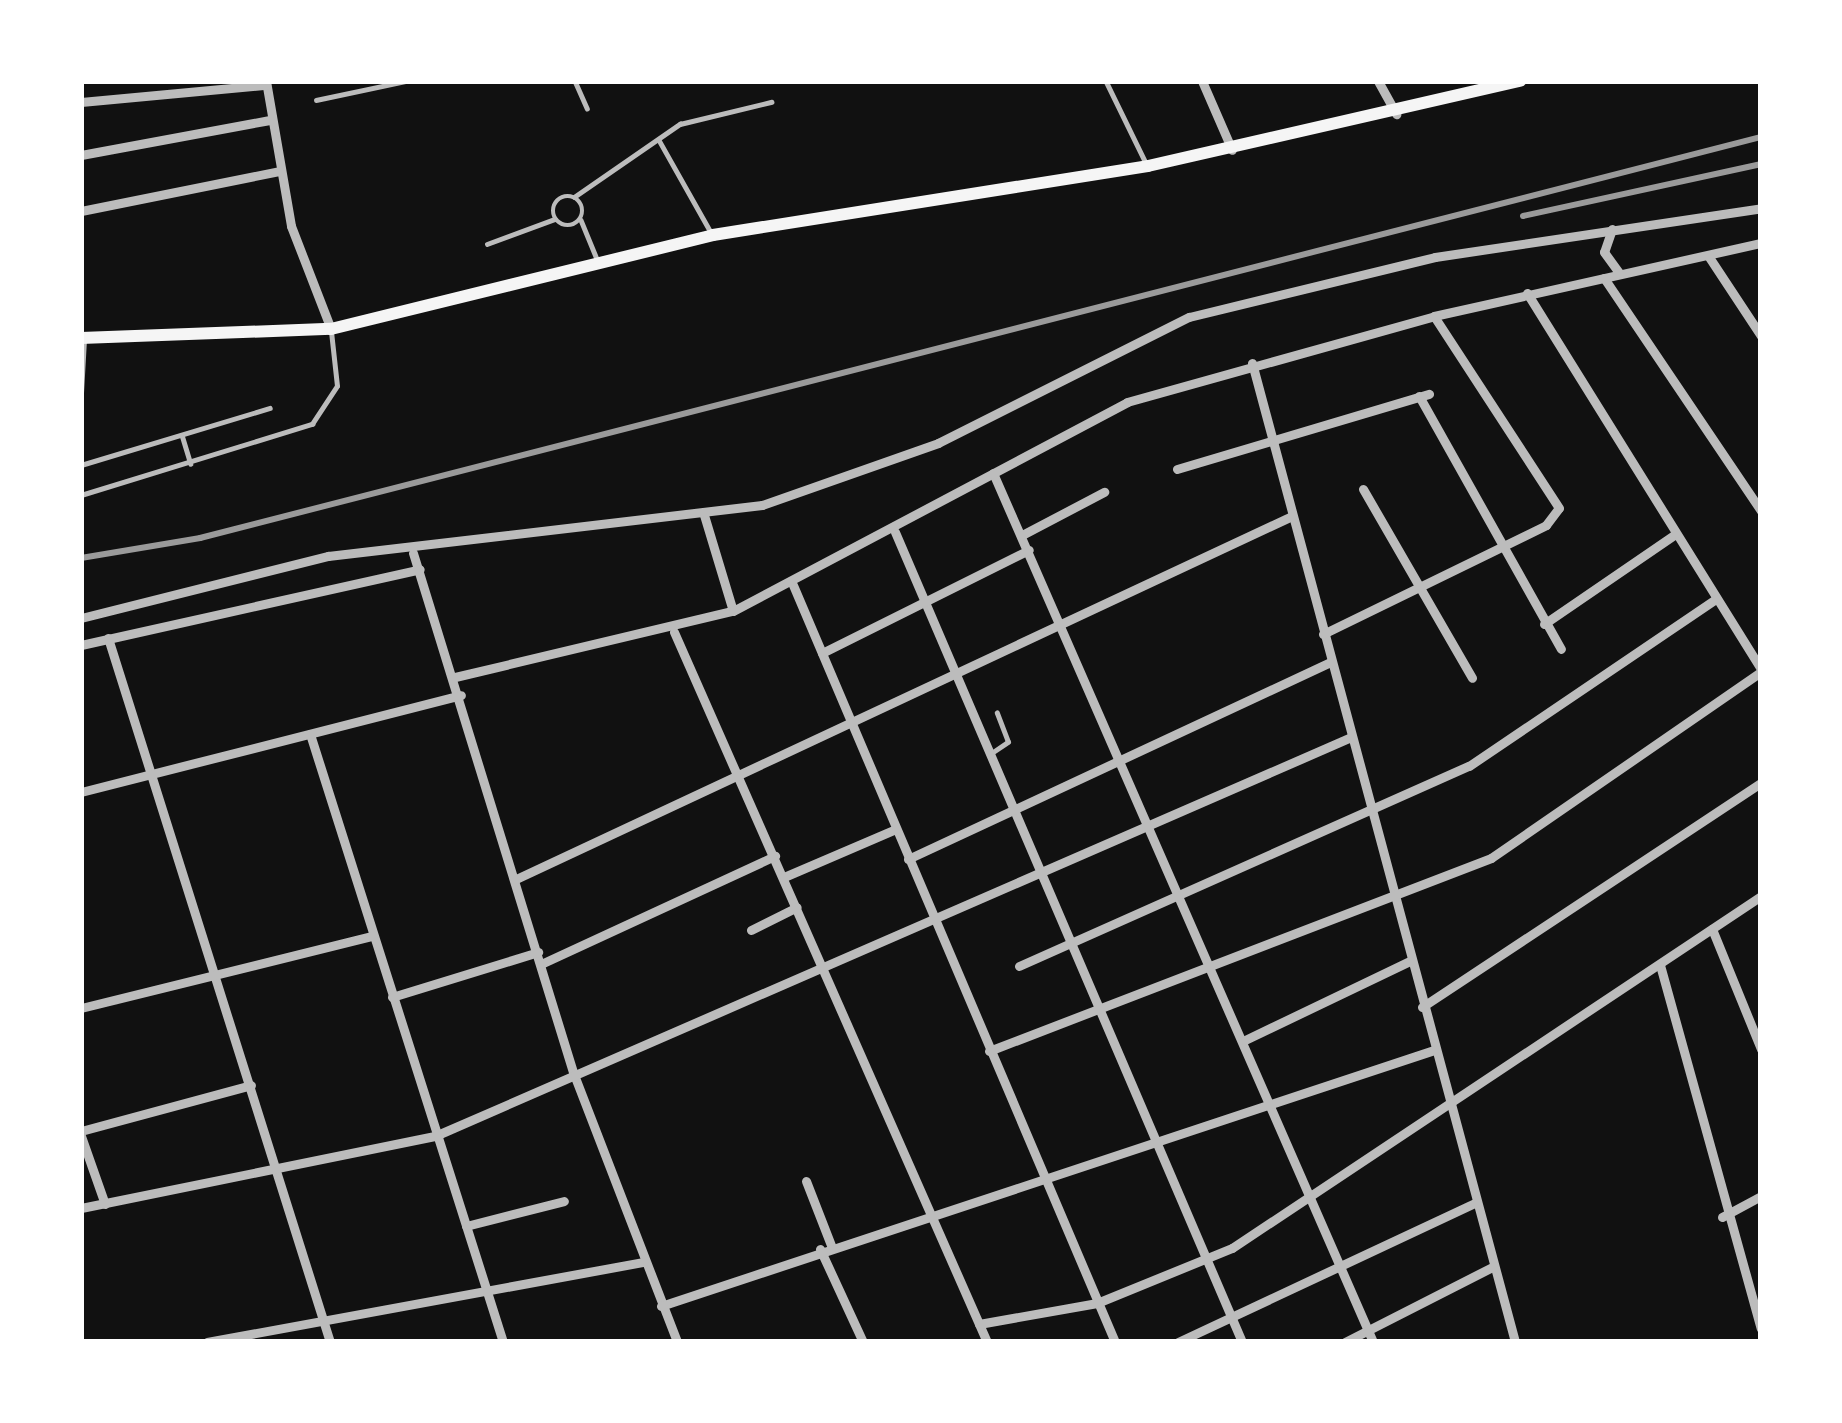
<!DOCTYPE html>
<html>
<head>
<meta charset="utf-8">
<style>
	body { margin:0 }
	#map { position:relative; width:1842px; height:1423px; overflow:hidden; background:#111; font-family:Quicksand,sans-serif }
	div>[style] { position:absolute }
	.service>* { height:4.5px; margin:-2.25px; padding:0 2.25px; transform-origin:2.25px; border-radius:2.25px; background:#bcbcbc }
	.service>.ring { margin:-2.25px; padding:0; box-sizing:content-box; background:none; border:4.5px solid #bcbcbc; border-radius:50% }
	.minor>* { height:9px; margin:-4.5px; padding:0 4.5px; transform-origin:4.5px; border-radius:4.5px; background:#bcbcbc }
	.secondary>* { height:12px; margin:-6px; padding:0 6px; transform-origin:6px; border-radius:6px; background:#f5f5f5 }
	.rail>* { height:6px; margin:-3px; padding:0 3px; transform-origin:3px; border-radius:3px; background:#9a9a9a }
	span { translate:-50% -50%; white-space:nowrap; text-align:center; line-height:1.15; -webkit-text-stroke:12px #fff; paint-order:stroke }
	.frame { position:absolute; inset:0; border:84px solid #fff; pointer-events:none }
</style>
</head>
<body>
<div id="map">
	<div class="service">
		<i style="left:575px;top:81px;width:30px;rotate:66deg"></i>
		<i style="left:1106px;top:81px;width:89px;rotate:64deg"></i>
		<i style="left:316px;top:100px;width:92px;rotate:-11.9deg"></i>
		<i style="left:659px;top:140px;width:108px;rotate:60.6deg"></i>
		<i class="ring" style="left:553px;top:196px;width:25.5px;height:25.5px"></i>
		<i style="left:574px;top:197px;width:129px;rotate:-34.6deg"></i>
		<i style="left:680px;top:124px;width:94px;rotate:-13.6deg"></i>
		<i style="left:581px;top:220px;width:42px;rotate:67.7deg"></i>
		<i style="left:487px;top:244px;width:72px;rotate:-20.2deg"></i>
		<i style="left:81px;top:393px;width:53px;rotate:-86.8deg"></i>
		<i style="left:182px;top:435px;width:30px;rotate:73deg"></i>
		<i style="left:81px;top:465px;width:197px;rotate:-16.8deg"></i>
		<i style="left:81px;top:495px;width:242px;rotate:-17.1deg"></i>
		<i style="left:312px;top:424px;width:45px;rotate:-56.7deg"></i>
		<i style="left:337px;top:386px;width:54px;rotate:-96.3deg"></i>
		<i style="left:993px;top:752px;width:18px;rotate:-34deg"></i>
		<i style="left:1008px;top:742px;width:31px;rotate:-111deg"></i>
	</div>
	<div class="minor">
		<i style="left:266px;top:81px;width:147px;rotate:80.2deg"></i>
		<i style="left:291px;top:226px;width:110px;rotate:68.8deg"></i>
		<i style="left:1202px;top:81px;width:75px;rotate:66.5deg"></i>
		<i style="left:1378px;top:81px;width:38px;rotate:61deg"></i>
		<i style="left:81px;top:102px;width:186px;rotate:-5.3deg"></i>
		<i style="left:81px;top:155px;width:192px;rotate:-10.5deg"></i>
		<i style="left:81px;top:211px;width:202px;rotate:-11.4deg"></i>
		<i style="left:1612px;top:229px;width:24px;rotate:109deg"></i>
		<i style="left:1604px;top:252px;width:27px;rotate:54deg"></i>
		<i style="left:1709px;top:257px;width:95px;rotate:56.6deg"></i>
		<i style="left:1604px;top:278px;width:281px;rotate:56deg"></i>
		<i style="left:1527px;top:293px;width:443px;rotate:58.1deg"></i>
		<i style="left:1252px;top:363px;width:1014px;rotate:74.96deg"></i>
		<i style="left:1419px;top:396px;width:290px;rotate:60.7deg"></i>
		<i style="left:1177px;top:469px;width:263px;rotate:-16.6deg"></i>
		<i style="left:993px;top:473px;width:948px;rotate:66.38deg"></i>
		<i style="left:1363px;top:489px;width:218px;rotate:60deg"></i>
		<i style="left:704px;top:515px;width:100px;rotate:73.2deg"></i>
		<i style="left:895px;top:532px;width:881px;rotate:66.81deg"></i>
		<i style="left:1022px;top:535px;width:93px;rotate:-27.7deg"></i>
		<i style="left:413px;top:553px;width:543px;rotate:72.87deg"></i>
		<i style="left:573px;top:1072px;width:289px;rotate:68.9deg"></i>
		<i style="left:793px;top:585px;width:823px;rotate:66.96deg"></i>
		<i style="left:81px;top:618px;width:255px;rotate:-14.1deg"></i>
		<i style="left:328px;top:556px;width:437px;rotate:-6.7deg"></i>
		<i style="left:762px;top:505px;width:187px;rotate:-19.4deg"></i>
		<i style="left:938px;top:443px;width:281px;rotate:-26.7deg"></i>
		<i style="left:1189px;top:317px;width:253px;rotate:-13.7deg"></i>
		<i style="left:1435px;top:257px;width:330px;rotate:-8.5deg"></i>
		<i style="left:1544px;top:624px;width:158px;rotate:-34.4deg"></i>
		<i style="left:674px;top:632px;width:776px;rotate:66.21deg"></i>
		<i style="left:1323px;top:634px;width:248px;rotate:-26deg"></i>
		<i style="left:1546px;top:525px;width:21px;rotate:-53deg"></i>
		<i style="left:1559px;top:508px;width:229px;rotate:-123.1deg"></i>
		<i style="left:108px;top:638px;width:738px;rotate:72.5deg"></i>
		<i style="left:81px;top:645px;width:347px;rotate:-12.6deg"></i>
		<i style="left:822px;top:653px;width:231px;rotate:-26.5deg"></i>
		<i style="left:455px;top:677px;width:286px;rotate:-13.4deg"></i>
		<i style="left:733px;top:611px;width:446px;rotate:-27.9deg"></i>
		<i style="left:1127px;top:402px;width:319px;rotate:-15.6deg"></i>
		<i style="left:1434px;top:316px;width:335px;rotate:-12.6deg"></i>
		<i style="left:310px;top:734px;width:638px;rotate:72.39deg"></i>
		<i style="left:81px;top:792px;width:392px;rotate:-14.3deg"></i>
		<i style="left:908px;top:859px;width:467px;rotate:-25deg"></i>
		<i style="left:784px;top:877px;width:122px;rotate:-23.2deg"></i>
		<i style="left:516px;top:879px;width:857px;rotate:-25.07deg"></i>
		<i style="left:1712px;top:929px;width:130px;rotate:67.8deg"></i>
		<i style="left:751px;top:930px;width:51px;rotate:-26.6deg"></i>
		<i style="left:541px;top:964px;width:258px;rotate:-24.8deg"></i>
		<i style="left:1660px;top:965px;width:377px;rotate:74.5deg"></i>
		<i style="left:1019px;top:966px;width:492px;rotate:-24deg"></i>
		<i style="left:1469px;top:766px;width:298px;rotate:-34.1deg"></i>
		<i style="left:392px;top:997px;width:153px;rotate:-17.1deg"></i>
		<i style="left:1422px;top:1007px;width:406px;rotate:-33.5deg"></i>
		<i style="left:81px;top:1008px;width:301px;rotate:-13.9deg"></i>
		<i style="left:1245px;top:1040px;width:183px;rotate:-25.6deg"></i>
		<i style="left:989px;top:1051px;width:538px;rotate:-21.03deg"></i>
		<i style="left:1491px;top:858px;width:328px;rotate:-34.6deg"></i>
		<i style="left:81px;top:1131px;width:176px;rotate:-15.1deg"></i>
		<i style="left:81px;top:1136px;width:72px;rotate:70.6deg"></i>
		<i style="left:806px;top:1181px;width:69px;rotate:68.7deg"></i>
		<i style="left:81px;top:1208px;width:361px;rotate:-11.5deg"></i>
		<i style="left:435px;top:1136px;width:997px;rotate:-23.53deg"></i>
		<i style="left:1722px;top:1217px;width:44px;rotate:-28.3deg"></i>
		<i style="left:466px;top:1226px;width:101px;rotate:-14.3deg"></i>
		<i style="left:820px;top:1249px;width:102px;rotate:65.2deg"></i>
		<i style="left:661px;top:1306px;width:814px;rotate:-18.32deg"></i>
		<i style="left:979px;top:1324px;width:120px;rotate:-10.1deg"></i>
		<i style="left:1097px;top:1303px;width:146px;rotate:-22.2deg"></i>
		<i style="left:1232px;top:1248px;width:635px;rotate:-33.64deg"></i>
		<i style="left:207px;top:1342px;width:444px;rotate:-10.4deg"></i>
		<i style="left:1178px;top:1342px;width:330px;rotate:-25.1deg"></i>
		<i style="left:1345px;top:1342px;width:167px;rotate:-27deg"></i>
	</div>
	<div class="secondary">
		<i style="left:81px;top:338px;width:250px;rotate:-2.1deg"></i>
		<i style="left:331px;top:329px;width:393px;rotate:-13.8deg"></i>
		<i style="left:713px;top:235px;width:440px;rotate:-9deg"></i>
		<i style="left:1148px;top:166px;width:382px;rotate:-12.9deg"></i>
	</div>
	<div class="rail">
		<i style="left:1523px;top:216px;width:244px;rotate:-12.3deg"></i>
		<i style="left:81px;top:558px;width:121px;rotate:-9.5deg"></i>
		<i style="left:200px;top:538px;width:1612px;rotate:-14.41deg"></i>
	</div>
	<div class="frame"></div>
</div>
</body>
</html>
